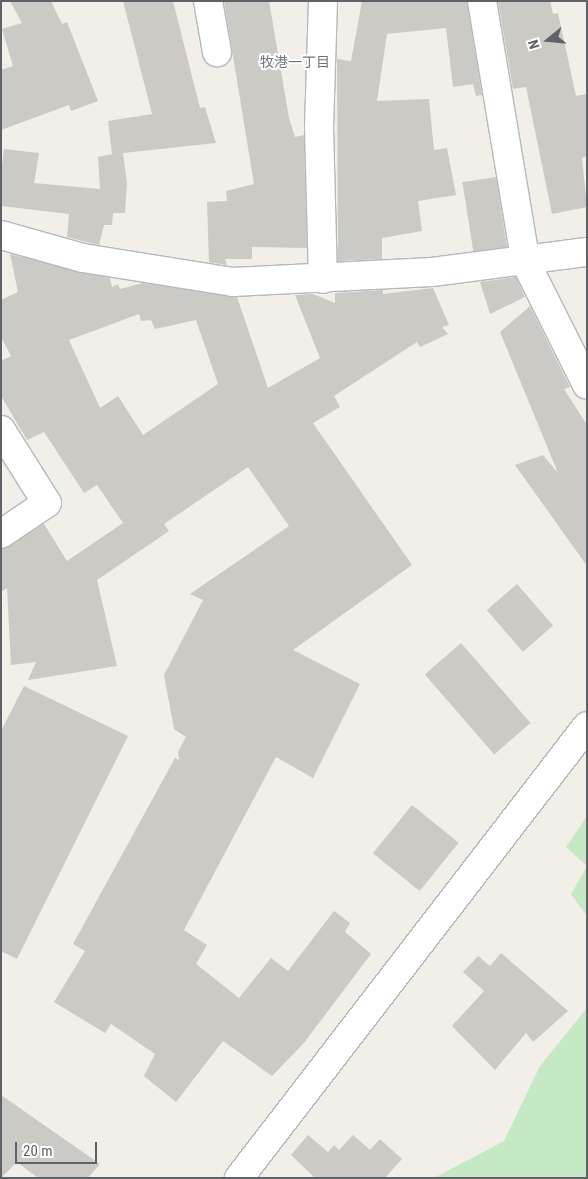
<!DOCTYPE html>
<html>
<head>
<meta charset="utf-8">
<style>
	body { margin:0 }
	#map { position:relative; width:588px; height:1179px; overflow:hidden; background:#f1efe8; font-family:"Roboto Condensed","Noto Sans JP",sans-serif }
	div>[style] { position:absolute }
	.green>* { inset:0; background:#c5e8c5 }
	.building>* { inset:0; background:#cccac5; transform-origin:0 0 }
	.roads { filter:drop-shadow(1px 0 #b5b8bc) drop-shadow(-1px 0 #b5b8bc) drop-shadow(0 1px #b5b8bc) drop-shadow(0 -1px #b5b8bc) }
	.minor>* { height:28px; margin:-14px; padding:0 14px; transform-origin:14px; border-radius:14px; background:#fff }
	.tertiary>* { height:28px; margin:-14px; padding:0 14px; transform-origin:14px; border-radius:14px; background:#fff }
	span { translate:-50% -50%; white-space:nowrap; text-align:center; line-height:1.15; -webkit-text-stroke:4px #fff; paint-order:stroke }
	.neighbourhood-label { font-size:14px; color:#70757a }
	.frame { position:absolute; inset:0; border:2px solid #5f6368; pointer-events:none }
	.north { position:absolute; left:523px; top:15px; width:50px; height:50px; -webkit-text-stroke:4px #fff; paint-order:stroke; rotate:253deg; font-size:14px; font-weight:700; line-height:20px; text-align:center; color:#5f6368 }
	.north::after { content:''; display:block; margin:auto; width:18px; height:22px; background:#5f6368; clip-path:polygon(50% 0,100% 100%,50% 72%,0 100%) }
	.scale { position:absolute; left:15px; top:1142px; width:82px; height:22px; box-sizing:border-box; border:2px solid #5f6368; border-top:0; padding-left:6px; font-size:15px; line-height:18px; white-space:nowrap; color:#5f6368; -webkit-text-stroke:4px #fff; paint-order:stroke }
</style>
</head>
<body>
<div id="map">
	<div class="green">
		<i style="clip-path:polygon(587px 816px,587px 866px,566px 847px)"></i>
		<i style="clip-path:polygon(587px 866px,587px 916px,571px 894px)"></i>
		<i style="clip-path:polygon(587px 1008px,587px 1178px,434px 1178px,504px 1141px,540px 1066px)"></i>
	</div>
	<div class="building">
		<i style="clip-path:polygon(10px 1px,51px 1px,62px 24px,67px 22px,98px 101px,71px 111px,69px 105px,1px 130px,1px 70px,13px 66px,2px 29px,22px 23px)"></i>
		<i style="clip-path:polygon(123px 1px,173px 1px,200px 108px,205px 107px,216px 143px,123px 153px,127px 183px,125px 213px,113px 213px,112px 225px,104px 225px,99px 245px,67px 237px,69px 214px,1px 206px,1px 174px,4px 149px,39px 153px,34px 183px,100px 189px,98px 157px,117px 153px,112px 154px,108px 121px,152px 114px)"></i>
		<i style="clip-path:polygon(224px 1px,269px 1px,289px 118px,295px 137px,304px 135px,307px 248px,252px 247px,252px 259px,225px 259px,227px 265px,209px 262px,207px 202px,227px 201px,226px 191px,254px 184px)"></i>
		<i style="clip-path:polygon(362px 1px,467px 1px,482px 95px,476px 96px,473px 84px,453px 87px,446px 28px,387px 34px,377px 101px,429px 99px,434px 150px,447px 148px,456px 195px,418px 201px,422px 231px,382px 238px,382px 259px,338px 261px,337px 59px,351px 61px)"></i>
		<i style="clip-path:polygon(498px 1px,550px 1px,553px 14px,558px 13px,576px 96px,587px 94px,587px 156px,582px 158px,587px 207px,552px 214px,526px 87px,513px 89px)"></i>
		<i style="left:496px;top:177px;width:71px;height:34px;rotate:81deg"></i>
		<i style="clip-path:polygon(evenodd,10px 254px,110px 278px,112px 287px,118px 284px,120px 289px,143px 283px,237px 297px,268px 388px,320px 358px,295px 295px,313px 294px,335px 303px,335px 293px,383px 290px,383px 294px,433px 288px,449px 325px,442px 327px,448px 334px,420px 347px,417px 342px,334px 396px,340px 407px,313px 423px,412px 565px,293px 650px,360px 684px,313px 778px,276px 757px,184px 930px,207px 945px,196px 964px,239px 998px,271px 958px,288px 971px,334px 911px,350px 923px,345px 932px,371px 954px,303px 1044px,272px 1076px,223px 1041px,176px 1102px,144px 1076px,155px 1054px,111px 1024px,105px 1033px,54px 1002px,85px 951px,73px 944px,175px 758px,179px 760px,178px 752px,186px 737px,174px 729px,164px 675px,203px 600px,190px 594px,289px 526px,248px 467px,164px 524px,169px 531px,97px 580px,117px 666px,28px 680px,36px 662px,11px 665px,7px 588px,1px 592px,1px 549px,44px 524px,67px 561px,123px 523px,97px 485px,84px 493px,44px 432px,27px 440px,1px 396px,1px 361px,11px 356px,1px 337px,1px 300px,18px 292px,10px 254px,139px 314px,141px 321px,151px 320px,155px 329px,196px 320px,218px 384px,143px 435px,118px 396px,100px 408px,69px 340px,139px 314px)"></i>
		<i style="clip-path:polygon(516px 277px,525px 297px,490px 314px,480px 282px)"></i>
		<i style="clip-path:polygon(530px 306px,570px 387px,564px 389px,587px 425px,587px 566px,515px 465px,543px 455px,558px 473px,500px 332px)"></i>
		<i style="left:517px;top:584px;width:55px;height:40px;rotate:49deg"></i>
		<i style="left:461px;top:643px;width:106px;height:48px;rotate:49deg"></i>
		<i style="clip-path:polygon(24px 686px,128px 736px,17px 959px,1px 951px,1px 731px)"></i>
		<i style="left:412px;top:805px;width:60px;height:62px;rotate:39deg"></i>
		<i style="clip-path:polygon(501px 953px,568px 1011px,533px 1042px,526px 1033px,495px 1070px,452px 1026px,484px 991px,463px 972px,478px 956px,490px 966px)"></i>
		<i style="clip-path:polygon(1px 1095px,100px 1164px,88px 1178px,38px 1178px,17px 1162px,1px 1178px)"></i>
		<i style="clip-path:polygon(308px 1135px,328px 1152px,334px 1145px,339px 1150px,353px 1135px,370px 1150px,380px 1139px,402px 1159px,385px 1178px,315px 1178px,291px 1155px)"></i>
	</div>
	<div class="roads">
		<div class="minor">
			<i style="left:208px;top:1px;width:52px;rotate:80deg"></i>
			<i style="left:323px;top:1px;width:126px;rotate:91.8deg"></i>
			<i style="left:319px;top:127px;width:152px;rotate:88.5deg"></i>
			<i style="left:482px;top:1px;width:266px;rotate:80.5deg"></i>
			<i style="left:526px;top:263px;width:136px;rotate:63.4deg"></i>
			<i style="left:1px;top:235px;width:85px;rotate:15.7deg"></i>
			<i style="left:83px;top:258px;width:152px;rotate:9.1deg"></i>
			<i style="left:233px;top:282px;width:199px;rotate:-2.9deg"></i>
			<i style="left:432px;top:272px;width:156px;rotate:-7.4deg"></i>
			<i style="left:1px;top:430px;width:86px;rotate:57.8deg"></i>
			<i style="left:47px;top:503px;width:55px;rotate:146deg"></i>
		</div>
		<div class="tertiary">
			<i style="left:239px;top:1178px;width:570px;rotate:-52.41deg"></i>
		</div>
	</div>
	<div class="neighbourhood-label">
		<span style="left:295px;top:62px">牧港一丁目</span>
	</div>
	<div class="frame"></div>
	<div class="north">N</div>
	<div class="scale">20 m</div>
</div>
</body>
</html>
